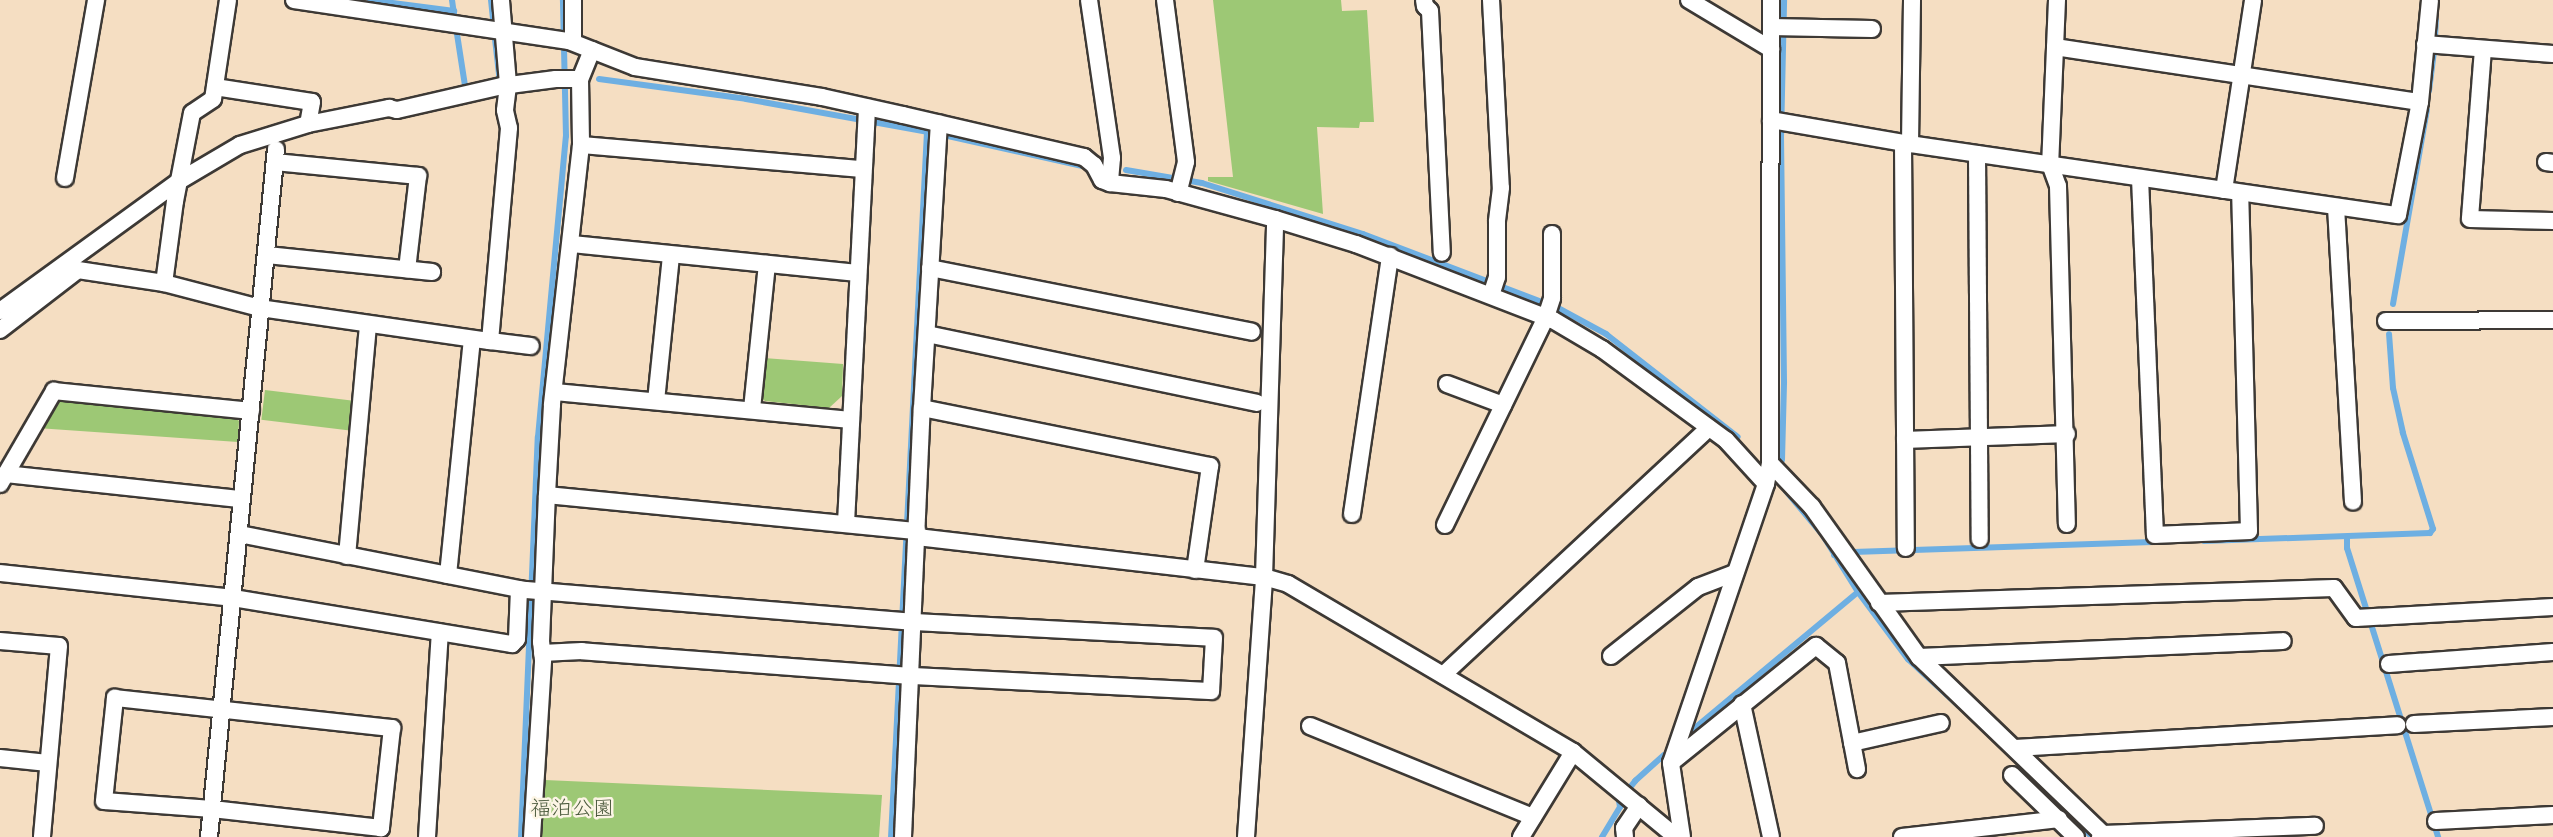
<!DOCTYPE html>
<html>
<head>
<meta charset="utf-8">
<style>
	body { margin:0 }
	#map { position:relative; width:2553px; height:837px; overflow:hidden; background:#f5dec2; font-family:"Balsamiq Sans","Klee One",sans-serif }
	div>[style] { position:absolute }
	.green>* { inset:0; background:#9dc875; transform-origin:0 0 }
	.stream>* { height:6px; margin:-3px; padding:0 3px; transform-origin:3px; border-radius:3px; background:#6eafe2 }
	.roads { filter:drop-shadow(2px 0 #3d3935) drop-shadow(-2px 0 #3d3935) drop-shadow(0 2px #3d3935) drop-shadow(0 -2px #3d3935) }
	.minor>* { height:16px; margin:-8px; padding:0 8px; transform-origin:8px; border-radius:8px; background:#fff }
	span { translate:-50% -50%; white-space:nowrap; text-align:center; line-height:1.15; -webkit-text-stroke:5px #fcf5e5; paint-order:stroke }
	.park-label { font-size:21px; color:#49583b }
</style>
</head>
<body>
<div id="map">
	<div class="green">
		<i style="clip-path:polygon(1213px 0,1341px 0,1342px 11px,1367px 10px,1374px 122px,1360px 122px,1359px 128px,1317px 127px,1323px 214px,1208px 181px,1208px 177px,1233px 177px)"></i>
		<i style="clip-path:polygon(764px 358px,843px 364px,842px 396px,829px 408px,765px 401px,759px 396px)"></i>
		<i style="left:265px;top:390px;width:89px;height:30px;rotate:7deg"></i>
		<i style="clip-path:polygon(59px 398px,233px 416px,239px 421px,238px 442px,37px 428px)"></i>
		<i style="clip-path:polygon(545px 780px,882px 795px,879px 837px,542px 837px)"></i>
	</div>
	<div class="stream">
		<i style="left:370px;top:0;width:85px;rotate:7.5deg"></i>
		<i style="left:452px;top:0;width:14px;rotate:82deg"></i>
		<i style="left:491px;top:0;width:18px;rotate:84deg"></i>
		<i style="left:457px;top:34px;width:59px;rotate:81.2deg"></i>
		<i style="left:2435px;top:37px;width:17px;rotate:-87deg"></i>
		<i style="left:495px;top:39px;width:44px;rotate:83.5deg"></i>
		<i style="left:599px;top:79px;width:148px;rotate:7.7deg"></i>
		<i style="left:746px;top:99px;width:184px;rotate:10.3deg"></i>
		<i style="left:927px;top:132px;width:706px;rotate:92.92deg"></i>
		<i style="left:2429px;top:91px;width:40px;rotate:-82.9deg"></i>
		<i style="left:939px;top:134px;width:147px;rotate:12.6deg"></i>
		<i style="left:1126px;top:170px;width:77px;rotate:9.7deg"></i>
		<i style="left:1202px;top:183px;width:169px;rotate:17.6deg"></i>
		<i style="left:1363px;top:234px;width:209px;rotate:20.8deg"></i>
		<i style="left:1558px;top:308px;width:55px;rotate:28.4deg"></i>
		<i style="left:1606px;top:334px;width:167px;rotate:38deg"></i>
		<i style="left:2393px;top:304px;width:197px;rotate:-80.1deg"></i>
		<i style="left:1782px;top:460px;width:78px;rotate:-88.5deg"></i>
		<i style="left:1784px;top:382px;width:245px;rotate:-90.7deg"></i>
		<i style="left:1781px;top:137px;width:137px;rotate:-88.7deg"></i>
		<i style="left:1786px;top:491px;width:56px;rotate:50.1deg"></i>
		<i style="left:1822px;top:534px;width:68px;rotate:58.2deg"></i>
		<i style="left:1858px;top:592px;width:84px;rotate:53.3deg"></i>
		<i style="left:1908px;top:659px;width:69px;rotate:42.7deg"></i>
		<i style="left:2347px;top:537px;width:11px;rotate:90deg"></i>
		<i style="left:2347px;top:548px;width:303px;rotate:72.5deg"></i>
		<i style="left:2204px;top:541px;width:226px;rotate:-2deg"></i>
		<i style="left:2430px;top:533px;width:5px;rotate:-53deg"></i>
		<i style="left:2433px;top:529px;width:101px;rotate:-107.4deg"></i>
		<i style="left:2403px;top:433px;width:46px;rotate:-102.5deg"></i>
		<i style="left:2393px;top:388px;width:54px;rotate:-94.2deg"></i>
		<i style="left:1834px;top:555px;width:19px;rotate:-9deg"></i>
		<i style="left:1853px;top:552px;width:307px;rotate:-1.9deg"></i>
		<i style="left:1690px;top:732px;width:219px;rotate:-39.8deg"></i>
		<i style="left:2044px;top:788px;width:69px;rotate:45.6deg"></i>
		<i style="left:521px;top:837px;width:400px;rotate:-87.6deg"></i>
		<i style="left:538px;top:437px;width:302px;rotate:-84.7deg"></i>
		<i style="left:566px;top:136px;width:136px;rotate:-91.3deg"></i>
		<i style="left:1602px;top:837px;width:35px;rotate:-59deg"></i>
		<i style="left:1620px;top:807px;width:6px;rotate:-99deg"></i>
		<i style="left:1619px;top:801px;width:26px;rotate:-51deg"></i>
		<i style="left:1635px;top:781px;width:39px;rotate:-42deg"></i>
	</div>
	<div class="roads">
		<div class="minor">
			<i style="left:228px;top:0;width:100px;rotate:98.6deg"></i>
			<i style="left:213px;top:99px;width:25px;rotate:146deg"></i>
			<i style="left:192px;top:113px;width:90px;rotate:100.9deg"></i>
			<i style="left:175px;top:201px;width:83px;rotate:97.6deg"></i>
			<i style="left:164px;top:283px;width:99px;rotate:14.6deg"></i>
			<i style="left:260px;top:308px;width:232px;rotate:8.2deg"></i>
			<i style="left:490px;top:341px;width:214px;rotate:-84.9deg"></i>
			<i style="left:509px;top:128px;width:18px;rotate:-103deg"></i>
			<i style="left:505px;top:110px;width:26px;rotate:-83deg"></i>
			<i style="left:508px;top:84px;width:84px;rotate:-94.8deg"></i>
			<i style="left:294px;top:0;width:278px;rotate:8.5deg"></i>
			<i style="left:569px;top:41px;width:71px;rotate:21.5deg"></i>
			<i style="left:635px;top:67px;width:189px;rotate:9.1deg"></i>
			<i style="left:822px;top:97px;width:83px;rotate:12.5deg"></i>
			<i style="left:903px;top:115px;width:186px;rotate:13.1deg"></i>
			<i style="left:1084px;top:157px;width:13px;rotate:39deg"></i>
			<i style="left:1094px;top:165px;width:17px;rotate:62deg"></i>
			<i style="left:1102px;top:180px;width:9px;rotate:21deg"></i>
			<i style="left:1110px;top:183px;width:56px;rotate:6.1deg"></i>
			<i style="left:1166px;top:189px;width:113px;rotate:15.4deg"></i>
			<i style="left:1275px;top:219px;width:85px;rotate:17.2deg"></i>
			<i style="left:1356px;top:244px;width:211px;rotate:21.1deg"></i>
			<i style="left:1553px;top:320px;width:57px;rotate:30.6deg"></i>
			<i style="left:1602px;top:349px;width:154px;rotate:36.3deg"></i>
			<i style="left:1726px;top:440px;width:59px;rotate:47.7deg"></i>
			<i style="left:1089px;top:0;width:160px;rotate:81.7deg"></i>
			<i style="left:1112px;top:158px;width:25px;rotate:95deg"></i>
			<i style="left:1165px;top:0;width:163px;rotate:82.6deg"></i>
			<i style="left:1186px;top:162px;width:32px;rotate:104deg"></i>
			<i style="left:1424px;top:0;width:6px;rotate:81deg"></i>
			<i style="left:1425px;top:6px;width:7px;rotate:45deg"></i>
			<i style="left:1430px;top:11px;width:242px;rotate:87.2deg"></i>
			<i style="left:1491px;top:0;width:188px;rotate:87deg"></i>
			<i style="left:1501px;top:188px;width:34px;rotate:97deg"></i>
			<i style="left:1497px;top:222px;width:55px;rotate:90deg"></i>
			<i style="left:1497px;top:277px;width:19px;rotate:108deg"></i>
			<i style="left:1689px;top:0;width:96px;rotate:30.9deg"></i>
			<i style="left:2057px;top:0;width:164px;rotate:92.4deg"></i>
			<i style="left:2050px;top:164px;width:23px;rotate:70deg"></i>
			<i style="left:2058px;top:186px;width:338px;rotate:88.5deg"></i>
			<i style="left:1771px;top:27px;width:101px;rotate:1.1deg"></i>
			<i style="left:573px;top:42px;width:42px;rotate:-90deg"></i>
			<i style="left:2425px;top:44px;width:128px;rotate:4.5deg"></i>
			<i style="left:2055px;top:47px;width:369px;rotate:8.6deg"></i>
			<i style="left:2483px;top:49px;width:170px;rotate:94.4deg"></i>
			<i style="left:2470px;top:219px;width:83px;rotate:1.4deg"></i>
			<i style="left:592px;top:50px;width:31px;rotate:112deg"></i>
			<i style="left:580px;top:79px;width:66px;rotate:89.1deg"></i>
			<i style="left:581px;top:145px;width:262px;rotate:96.4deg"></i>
			<i style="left:552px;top:405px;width:90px;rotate:93.2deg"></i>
			<i style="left:547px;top:495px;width:372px;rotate:5.6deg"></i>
			<i style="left:215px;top:87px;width:98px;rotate:8.8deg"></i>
			<i style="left:312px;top:102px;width:22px;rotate:100deg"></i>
			<i style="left:1771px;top:120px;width:141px;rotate:9.8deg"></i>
			<i style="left:1910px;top:144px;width:493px;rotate:8.3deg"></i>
			<i style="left:2398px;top:215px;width:115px;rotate:-79deg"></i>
			<i style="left:2420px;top:102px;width:102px;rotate:-84.4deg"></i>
			<i style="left:1903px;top:143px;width:405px;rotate:89.6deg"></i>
			<i style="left:1910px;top:144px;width:144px;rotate:-89.2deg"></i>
			<i style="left:581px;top:145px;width:283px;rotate:4.9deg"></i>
			<i style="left:1977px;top:154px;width:385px;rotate:89.6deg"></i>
			<i style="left:275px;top:162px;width:144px;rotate:5.6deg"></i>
			<i style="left:418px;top:176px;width:94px;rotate:96.7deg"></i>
			<i style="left:2546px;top:162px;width:7px;rotate:8deg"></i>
			<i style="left:65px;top:178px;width:181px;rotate:-80.1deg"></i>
			<i style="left:2140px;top:178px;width:357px;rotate:87.6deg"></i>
			<i style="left:2155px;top:535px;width:94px;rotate:-2.4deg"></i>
			<i style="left:2249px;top:531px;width:338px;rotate:-91.5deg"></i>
			<i style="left:2224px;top:190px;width:192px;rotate:-81.3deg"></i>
			<i style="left:2336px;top:207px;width:295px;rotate:86.7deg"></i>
			<i style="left:572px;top:244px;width:287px;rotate:5.8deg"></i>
			<i style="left:267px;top:255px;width:166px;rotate:5.9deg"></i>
			<i style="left:930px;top:268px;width:328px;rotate:11.2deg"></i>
			<i style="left:0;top:311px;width:221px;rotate:-36deg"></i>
			<i style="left:179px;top:181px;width:71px;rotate:-30.5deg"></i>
			<i style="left:240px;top:145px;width:71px;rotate:-17.2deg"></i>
			<i style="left:308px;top:124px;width:83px;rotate:-11.2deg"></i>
			<i style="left:389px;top:108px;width:8px;rotate:14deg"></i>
			<i style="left:397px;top:110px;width:108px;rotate:-12.9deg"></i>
			<i style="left:502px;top:86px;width:54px;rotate:-7.4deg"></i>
			<i style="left:556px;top:79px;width:24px"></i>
			<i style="left:2386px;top:321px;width:167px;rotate:-0.3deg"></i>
			<i style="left:0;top:330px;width:98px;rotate:-37.6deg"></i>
			<i style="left:78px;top:270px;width:87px;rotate:8.6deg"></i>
			<i style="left:927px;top:334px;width:337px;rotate:11.8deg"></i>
			<i style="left:490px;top:341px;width:41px;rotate:7deg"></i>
			<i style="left:1447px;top:384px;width:60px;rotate:20.6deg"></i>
			<i style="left:555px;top:392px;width:297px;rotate:5.4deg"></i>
			<i style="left:656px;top:401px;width:146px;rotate:-84.1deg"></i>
			<i style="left:922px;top:408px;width:294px;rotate:11.4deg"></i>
			<i style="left:1210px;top:466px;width:105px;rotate:98.2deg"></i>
			<i style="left:752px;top:409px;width:146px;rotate:-84.1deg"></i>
			<i style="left:1905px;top:440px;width:162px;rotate:-2.1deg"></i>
			<i style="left:1770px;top:463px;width:61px;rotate:46.3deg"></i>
			<i style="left:1812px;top:507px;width:184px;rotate:54.5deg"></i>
			<i style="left:1919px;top:657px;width:260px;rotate:43.9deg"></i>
			<i style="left:6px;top:474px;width:236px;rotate:6.1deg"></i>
			<i style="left:0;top:484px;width:108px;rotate:-59.9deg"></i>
			<i style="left:54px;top:391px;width:198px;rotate:5.8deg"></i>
			<i style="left:1352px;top:514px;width:261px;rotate:-81.6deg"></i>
			<i style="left:846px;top:523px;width:416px;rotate:-87.1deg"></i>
			<i style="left:1445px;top:525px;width:231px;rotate:-64.1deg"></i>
			<i style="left:1546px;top:317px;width:20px;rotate:-72deg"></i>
			<i style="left:1552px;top:298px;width:64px;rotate:-90deg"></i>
			<i style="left:239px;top:534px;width:291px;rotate:11.1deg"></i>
			<i style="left:525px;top:590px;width:389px;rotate:4.7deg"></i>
			<i style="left:913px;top:622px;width:301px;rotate:3deg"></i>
			<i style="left:1214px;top:638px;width:53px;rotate:93.2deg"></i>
			<i style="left:1211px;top:691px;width:300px;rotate:-177.1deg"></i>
			<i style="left:911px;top:676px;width:330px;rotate:-175.7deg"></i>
			<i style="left:582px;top:651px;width:40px;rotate:177.1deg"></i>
			<i style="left:917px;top:537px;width:349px;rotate:6.6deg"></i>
			<i style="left:1264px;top:577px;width:25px;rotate:16deg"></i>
			<i style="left:1288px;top:584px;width:331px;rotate:30.5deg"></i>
			<i style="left:1573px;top:752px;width:134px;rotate:39.5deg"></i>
			<i style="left:347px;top:556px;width:232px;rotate:-84.8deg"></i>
			<i style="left:0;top:573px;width:234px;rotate:6.1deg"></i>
			<i style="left:233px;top:598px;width:283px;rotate:9.4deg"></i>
			<i style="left:512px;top:644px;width:7px;rotate:-45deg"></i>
			<i style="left:517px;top:639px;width:50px;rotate:-87.7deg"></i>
			<i style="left:448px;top:575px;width:237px;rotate:-84.2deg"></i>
			<i style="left:1879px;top:603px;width:455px;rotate:-1.9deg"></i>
			<i style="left:2334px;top:588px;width:37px;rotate:54deg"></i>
			<i style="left:2356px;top:618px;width:197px;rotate:-3.2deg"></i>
			<i style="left:0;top:641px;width:59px;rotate:4.8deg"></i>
			<i style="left:59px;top:646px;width:192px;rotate:95.1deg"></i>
			<i style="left:1611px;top:656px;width:111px;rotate:-38.4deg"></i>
			<i style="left:1698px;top:587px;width:40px;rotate:-21deg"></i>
			<i style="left:1919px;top:657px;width:364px;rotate:-2.5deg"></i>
			<i style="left:2389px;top:664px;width:164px;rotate:-4.2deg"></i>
			<i style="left:1443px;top:675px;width:363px;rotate:-42.9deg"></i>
			<i style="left:115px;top:698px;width:279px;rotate:6.2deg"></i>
			<i style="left:392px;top:728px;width:101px;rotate:96.3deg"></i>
			<i style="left:381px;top:828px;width:170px;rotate:-173.6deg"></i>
			<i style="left:212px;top:809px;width:108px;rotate:-175.8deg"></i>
			<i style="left:104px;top:801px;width:104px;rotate:-83.9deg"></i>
			<i style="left:1742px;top:704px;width:136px;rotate:77.7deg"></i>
			<i style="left:2414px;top:724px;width:139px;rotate:-2.9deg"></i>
			<i style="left:1310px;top:726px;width:241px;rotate:22.2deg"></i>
			<i style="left:1852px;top:743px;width:91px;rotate:-12.7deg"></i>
			<i style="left:2015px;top:748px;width:383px;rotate:-3.4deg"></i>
			<i style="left:0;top:758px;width:48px;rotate:5.9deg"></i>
			<i style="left:1672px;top:762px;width:185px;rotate:-38.9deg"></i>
			<i style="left:1816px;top:646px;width:27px;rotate:39deg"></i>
			<i style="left:1837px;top:663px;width:108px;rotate:79.3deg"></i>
			<i style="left:2012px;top:775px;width:89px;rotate:44.1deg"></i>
			<i style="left:2436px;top:821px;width:117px;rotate:-2.9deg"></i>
			<i style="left:209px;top:837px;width:691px;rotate:-84.44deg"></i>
			<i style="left:427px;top:837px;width:205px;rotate:-86.4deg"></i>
			<i style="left:532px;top:837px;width:177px;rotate:-86.4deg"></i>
			<i style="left:543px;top:660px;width:18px;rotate:-96deg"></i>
			<i style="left:541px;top:642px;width:147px;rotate:-87.7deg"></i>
			<i style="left:903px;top:837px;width:429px;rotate:-87.5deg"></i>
			<i style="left:922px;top:408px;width:285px;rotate:-86.6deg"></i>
			<i style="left:1246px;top:837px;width:261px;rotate:-86deg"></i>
			<i style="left:1264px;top:577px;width:358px;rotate:-88.2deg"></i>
			<i style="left:1521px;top:837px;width:100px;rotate:-58.5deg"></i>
			<i style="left:1625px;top:837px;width:9px;rotate:-96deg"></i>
			<i style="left:1624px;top:828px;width:27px;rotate:-56deg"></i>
			<i style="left:1682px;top:837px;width:75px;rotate:-98.5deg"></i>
			<i style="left:1671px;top:763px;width:295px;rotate:-71.2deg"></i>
			<i style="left:1766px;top:484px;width:21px;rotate:-79deg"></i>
			<i style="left:1770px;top:463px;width:463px;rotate:-89.9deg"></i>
			<i style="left:1902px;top:837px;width:158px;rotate:-6.5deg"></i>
			<i style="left:2100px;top:837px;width:4px;rotate:-45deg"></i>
			<i style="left:2103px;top:834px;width:212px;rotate:-2.2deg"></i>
		</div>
	</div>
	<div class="park-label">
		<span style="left:572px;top:809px">福泊公園</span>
	</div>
</div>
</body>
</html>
